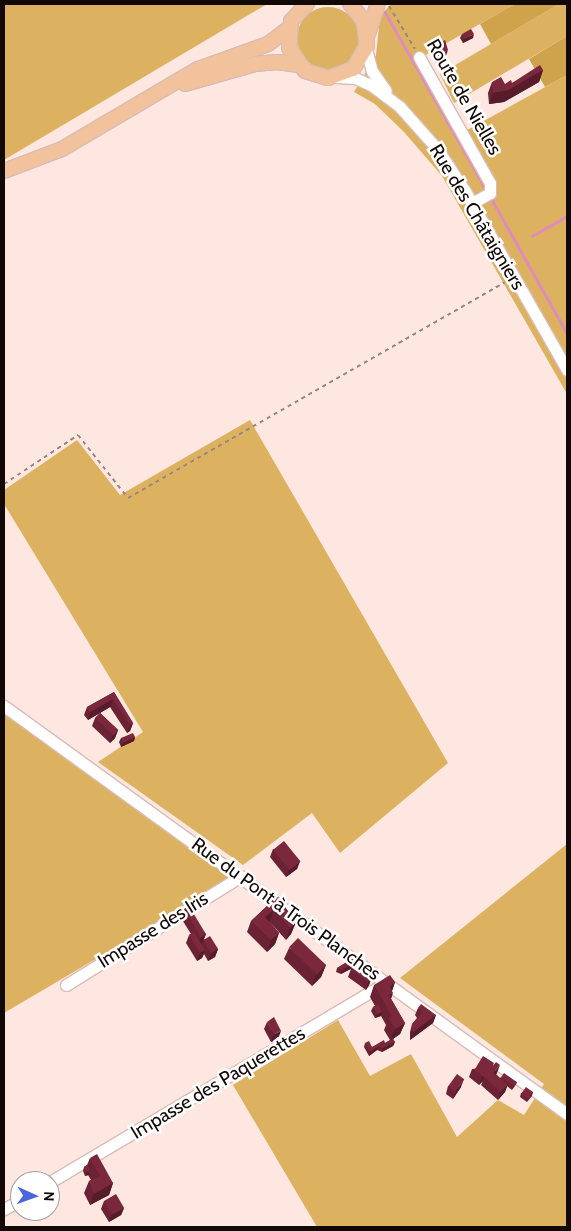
<!DOCTYPE html>
<html>
<head>
<meta charset="utf-8">
<style>
	body { margin:0 }
	#map { position:relative; width:571px; height:1231px; overflow:hidden; background:#ffe7e1; font-family:Cabin,sans-serif }
	div>[style] { position:absolute }
	.green>* { inset:0; background:#dcb260 }
	.round { border-radius:50% }
	.forest>* { inset:0; background:#cea34c }
	.stream>* { height:2.5px; margin:-1.25px; padding:0 1.25px; transform-origin:1.25px; border-radius:1.25px; background:#de8cbd }
	.path>* { height:2px; margin-top:-1px; transform-origin:0; background:repeating-linear-gradient(90deg,#978581 0 4px,transparent 0 8px) }
	.roads { filter:drop-shadow(1px 0 #d8bcb5) drop-shadow(-1px 0 #d8bcb5) drop-shadow(0 1px #d8bcb5) drop-shadow(0 -1px #d8bcb5) }
	.minor>* { height:11px; margin:-5.5px; padding:0 5.5px; transform-origin:5.5px; border-radius:5.5px; background:#fff }
	.major>* { height:14px; margin:-7px; padding:0 7px; transform-origin:7px; border-radius:7px; background:#f2c29d }
	.wall>* { inset:0; background:#6a2234 }
	.shaded-wall>* { inset:0; background:#561c2b }
	.building>* { inset:0; background:#7b283d; transform-origin:0 0 }
	span { translate:-50% -50%; white-space:nowrap; text-align:center; line-height:1.15; -webkit-text-stroke:5px #fff; paint-order:stroke }
	.street-label { font-size:19px; color:#120907 }
	.frame { position:absolute; inset:0; border:5px solid #120907; pointer-events:none }
	.north { position:absolute; left:10px; top:1171px; width:50px; height:50px; box-sizing:border-box; background:#fff; border:1px solid #a09d9c; border-radius:50%; rotate:92deg; font-size:14px; font-weight:700; line-height:20px; text-align:center; color:#120907 }
	.north::after { content:''; display:block; margin:auto; width:18px; height:22px; background:#4b66db; clip-path:polygon(50% 0,100% 100%,50% 72%,0 100%) }
</style>
</head>
<body>
<div id="map">
	<div class="green">
		<i style="clip-path:polygon(4px 4px,267px 4px,4px 160px)"></i>
		<i style="clip-path:polygon(391px 4px,515px 4px,417px 60px,460px 134px,567px 75px,567px 394px,442px 176px,404px 132px,375px 104px,354px 92px,376px 55px,380px 16px)"></i>
		<i style="clip-path:polygon(559px 4px,567px 4px,567px 36px,454px 103px,440px 74px)"></i>
		<i class="round" style="left:297px;top:7px;width:62px;height:62px"></i>
		<i style="clip-path:polygon(250px 420px,448px 763px,340px 853px,312px 813px,243px 865px,98px 762px,143px 732px,4px 504px,4px 490px,77px 440px,120px 495px)"></i>
		<i style="clip-path:polygon(4px 713px,235px 877px,4px 1013px)"></i>
		<i style="clip-path:polygon(567px 844px,567px 1227px,317px 1227px,233px 1085px,338px 1020px,370px 1076px,411px 1054px,457px 1137px,498px 1100px,524px 1115px,544px 1084px,400px 978px)"></i>
	</div>
	<div class="forest">
		<i style="clip-path:polygon(515px 4px,559px 4px,491px 44px,480px 24px)"></i>
		<i style="clip-path:polygon(567px 36px,567px 75px,545px 87px,529px 59px)"></i>
	</div>
	<div class="stream">
		<i style="left:385px;top:12px;width:204px;rotate:60.3deg"></i>
		<i style="left:490px;top:196px;width:157px;rotate:60.7deg"></i>
		<i style="left:532px;top:236px;width:40px;rotate:-29.7deg"></i>
	</div>
	<div class="path">
		<i style="left:389px;top:6px;width:50px;rotate:58.8deg"></i>
		<i style="left:4px;top:484px;width:89px;rotate:-33.5deg"></i>
		<i style="left:78px;top:435px;width:80px;rotate:51.6deg"></i>
		<i style="left:128px;top:498px;width:434px;rotate:-29.8deg"></i>
	</div>
	<div class="roads">
		<div class="minor">
			<i style="left:366px;top:49px;width:23px;rotate:75deg"></i>
			<i style="left:372px;top:71px;width:24px;rotate:55deg"></i>
			<i style="left:419px;top:57px;width:145px;rotate:60.6deg"></i>
			<i style="left:490px;top:183px;width:10px;rotate:90deg"></i>
			<i style="left:490px;top:193px;width:21px;rotate:151deg"></i>
			<i style="left:336px;top:77px;width:19px;rotate:3deg"></i>
			<i style="left:355px;top:78px;width:17px;rotate:24deg"></i>
			<i style="left:371px;top:85px;width:36px;rotate:37deg"></i>
			<i style="left:400px;top:107px;width:57px;rotate:48.5deg"></i>
			<i style="left:438px;top:150px;width:49px;rotate:56.6deg"></i>
			<i style="left:465px;top:191px;width:206px;rotate:60.3deg"></i>
			<i style="left:4px;top:706px;width:695px;rotate:35.93deg"></i>
			<i style="left:66px;top:985px;width:206px;rotate:-31.9deg"></i>
			<i style="left:50px;top:1182px;width:390px;rotate:-30.7deg"></i>
			<i style="left:4px;top:1209px;width:18px;rotate:-29deg"></i>
		</div>
		<div class="major">
			<i style="left:307px;top:4px;width:23px;rotate:133deg"></i>
			<i style="left:291px;top:21px;width:27px;rotate:94deg"></i>
			<i style="left:289px;top:48px;width:28px;rotate:55deg"></i>
			<i style="left:305px;top:71px;width:24px;rotate:17deg"></i>
			<i style="left:328px;top:78px;width:27px;rotate:-20deg"></i>
			<i style="left:353px;top:69px;width:27px;rotate:-59deg"></i>
			<i style="left:367px;top:46px;width:25px;rotate:-97deg"></i>
			<i style="left:364px;top:21px;width:22px;rotate:-129deg"></i>
			<i style="left:368px;top:34px;width:32px;rotate:-72deg"></i>
			<i style="left:185px;top:84px;width:73px;rotate:-15.9deg"></i>
			<i style="left:255px;top:64px;width:22px;rotate:-5deg"></i>
			<i style="left:277px;top:62px;width:22px;rotate:8deg"></i>
			<i style="left:4px;top:171px;width:62px;rotate:-20.8deg"></i>
			<i style="left:62px;top:149px;width:158px;rotate:-30.5deg"></i>
			<i style="left:198px;top:69px;width:74px;rotate:-19.7deg"></i>
			<i style="left:268px;top:44px;width:26px;rotate:-37deg"></i>
		</div>
	</div>
	<div class="wall">
		<i style="clip-path:polygon(462px 34px,473px 38px,463px 43px,460px 38px)"></i>
		<i style="clip-path:polygon(433px 46px,445px 58px,436px 63px,431px 54px)"></i>
		<i style="clip-path:polygon(543px 70px,539px 82px,504px 102px,489px 104px,488px 93px,492px 82px,505px 84px,512px 83px)"></i>
		<i style="clip-path:polygon(114px 692px,133px 723px,130px 731px,127px 733px,110px 707px,100px 713px,118px 730px,115px 738px,110px 743px,92px 726px,95px 718px,100px 713px,88px 720px,84px 715px,87px 707px)"></i>
		<i style="clip-path:polygon(135px 737px,134px 741px,121px 747px,119px 742px,121px 738px)"></i>
		<i style="clip-path:polygon(273px 849px,300px 861px,297px 869px,286px 877px,270px 857px)"></i>
		<i style="clip-path:polygon(273px 897px,296px 922px,291px 934px,286px 940px,269px 921px,279px 933px,275px 944px,267px 952px,247px 932px,251px 921px,270px 903px)"></i>
		<i style="clip-path:polygon(184px 910px,206px 934px,204px 939px,218px 949px,215px 957px,208px 961px,204px 954px,202px 958px,197px 961px,186px 943px,189px 935px,191px 934px,181px 918px)"></i>
		<i style="clip-path:polygon(289px 948px,326px 965px,321px 977px,312px 986px,284px 959px)"></i>
		<i style="clip-path:polygon(352px 959px,372px 977px,369px 985px,366px 990px,348px 977px,351px 969px,341px 974px,336px 972px,337px 968px)"></i>
		<i style="clip-path:polygon(395px 982px,392px 991px,391px 999px,405px 1023px,400px 1034px,393px 1039px,395px 1042px,393px 1046px,382px 1052px,377px 1050px,369px 1056px,364px 1047px,365px 1043px,372px 1047px,385px 1043px,390px 1040px,384px 1030px,386px 1025px,381px 1016px,375px 1018px,371px 1011px,373px 1007px,375px 1006px,370px 997px,374px 985px)"></i>
		<i style="clip-path:polygon(418px 1008px,436px 1015px,433px 1023px,410px 1040px,410px 1032px,412px 1024px,417px 1018px,415px 1015px)"></i>
		<i style="clip-path:polygon(267px 1022px,278px 1039px,271px 1042px,264px 1029px)"></i>
		<i style="clip-path:polygon(492px 1067px,497px 1073px,496px 1074px,500px 1078px,501px 1077px,517px 1082px,515px 1086px,512px 1090px,507px 1086px,505px 1092px,498px 1100px,481px 1085px,483px 1081px,479px 1085px,469px 1077px,472px 1069px)"></i>
		<i style="clip-path:polygon(448px 1086px,461px 1087px,453px 1099px,446px 1094px)"></i>
		<i style="clip-path:polygon(533px 1092px,532px 1096px,527px 1102px,520px 1097px,521px 1093px)"></i>
		<i style="clip-path:polygon(90px 1158px,113px 1183px,109px 1195px,90px 1205px,84px 1193px,89px 1181px,91px 1180px,88px 1175px,85px 1176px,83px 1171px,84px 1167px,87px 1165px)"></i>
		<i style="clip-path:polygon(104px 1201px,124px 1208px,121px 1215px,109px 1222px,101px 1209px)"></i>
	</div>
	<div class="shaded-wall">
		<i style="clip-path:polygon(474px 34px,473px 38px,463px 43px,464px 39px)"></i>
		<i style="clip-path:polygon(448px 50px,445px 58px,436px 63px,439px 55px)"></i>
		<i style="clip-path:polygon(543px 70px,539px 82px,504px 102px,489px 104px,493px 93px)"></i>
		<i style="clip-path:polygon(113px 699px,110px 707px,88px 720px,90px 712px)"></i>
		<i style="clip-path:polygon(133px 723px,130px 731px,127px 733px,130px 725px)"></i>
		<i style="clip-path:polygon(118px 730px,115px 738px,110px 743px,113px 735px)"></i>
		<i style="clip-path:polygon(135px 737px,134px 741px,121px 747px,123px 743px)"></i>
		<i style="clip-path:polygon(300px 861px,297px 869px,286px 877px,289px 869px)"></i>
		<i style="clip-path:polygon(274px 909px,270px 921px,261px 929px,265px 917px)"></i>
		<i style="clip-path:polygon(296px 922px,291px 934px,286px 940px,290px 928px)"></i>
		<i style="clip-path:polygon(279px 933px,275px 944px,267px 952px,271px 940px)"></i>
		<i style="clip-path:polygon(206px 934px,202px 943px,198px 945px,201px 937px)"></i>
		<i style="clip-path:polygon(218px 949px,215px 957px,208px 961px,211px 953px)"></i>
		<i style="clip-path:polygon(205px 950px,202px 958px,197px 961px,200px 953px)"></i>
		<i style="clip-path:polygon(357px 962px,355px 966px,341px 974px,342px 970px)"></i>
		<i style="clip-path:polygon(326px 965px,321px 977px,312px 986px,316px 974px)"></i>
		<i style="clip-path:polygon(372px 977px,369px 985px,366px 990px,368px 982px)"></i>
		<i style="clip-path:polygon(395px 982px,391px 994px,393px 993px,389px 1005px,390px 987px)"></i>
		<i style="clip-path:polygon(382px 1012px,381px 1016px,375px 1018px,377px 1014px)"></i>
		<i style="clip-path:polygon(436px 1015px,433px 1023px,410px 1040px,413px 1032px)"></i>
		<i style="clip-path:polygon(405px 1023px,400px 1034px,390px 1041px,395px 1029px)"></i>
		<i style="clip-path:polygon(281px 1031px,278px 1039px,271px 1042px,274px 1034px)"></i>
		<i style="clip-path:polygon(395px 1042px,393px 1046px,382px 1052px,383px 1048px)"></i>
		<i style="clip-path:polygon(379px 1046px,377px 1050px,369px 1056px,370px 1052px)"></i>
		<i style="clip-path:polygon(494px 1063px,491px 1071px,484px 1077px,483px 1081px,479px 1085px,482px 1077px)"></i>
		<i style="clip-path:polygon(500px 1065px,497px 1073px,491px 1081px,493px 1073px)"></i>
		<i style="clip-path:polygon(464px 1079px,461px 1087px,453px 1099px,456px 1091px)"></i>
		<i style="clip-path:polygon(508px 1084px,505px 1092px,498px 1100px,501px 1092px)"></i>
		<i style="clip-path:polygon(90px 1171px,89px 1175px,85px 1176px,87px 1172px)"></i>
		<i style="clip-path:polygon(113px 1183px,109px 1195px,90px 1205px,94px 1194px)"></i>
		<i style="clip-path:polygon(124px 1208px,121px 1215px,109px 1222px,112px 1214px)"></i>
	</div>
	<div class="building">
		<i style="clip-path:polygon(471px 29px,474px 34px,464px 39px,462px 34px)"></i>
		<i style="clip-path:polygon(445px 40px,448px 50px,439px 55px,433px 46px)"></i>
		<i style="clip-path:polygon(540px 65px,543px 70px,508px 90px,493px 93px,492px 82px,501px 77px,505px 84px,511px 80px,512px 83px)"></i>
		<i style="clip-path:polygon(114px 692px,133px 723px,130px 725px,113px 699px,90px 712px,87px 707px)"></i>
		<i style="left:100px;top:713px;width:25px;height:7px;rotate:43deg"></i>
		<i style="clip-path:polygon(133px 733px,135px 737px,123px 743px,121px 738px)"></i>
		<i style="left:284px;top:841px;width:26px;height:14px;rotate:51deg"></i>
		<i style="clip-path:polygon(273px 897px,278px 897px,296px 922px,290px 928px,274px 909px,265px 917px,279px 933px,271px 940px,251px 921px,274px 900px)"></i>
		<i style="left:189px;top:906px;width:33px;height:6px;rotate:59deg"></i>
		<i style="left:194px;top:932px;width:21px;height:6px;rotate:59deg"></i>
		<i style="left:210px;top:936px;width:15px;height:8px;rotate:58deg"></i>
		<i style="left:298px;top:938px;width:39px;height:13px;rotate:44deg"></i>
		<i style="clip-path:polygon(352px 959px,356px 961px,354px 963px,342px 970px,337px 968px)"></i>
		<i style="clip-path:polygon(356px 961px,372px 977px,368px 982px,351px 969px)"></i>
		<i style="clip-path:polygon(390px 975px,395px 982px,390px 987px,393px 993px,389px 995px,405px 1023px,395px 1029px,389px 1018px,392px 1016px,374px 985px)"></i>
		<i style="clip-path:polygon(378px 1004px,382px 1012px,377px 1014px,373px 1007px)"></i>
		<i style="clip-path:polygon(421px 1004px,436px 1015px,413px 1032px,412px 1024px,422px 1013px,418px 1008px)"></i>
		<i style="clip-path:polygon(274px 1017px,281px 1031px,274px 1034px,267px 1022px)"></i>
		<i style="clip-path:polygon(393px 1039px,395px 1042px,383px 1048px,379px 1046px,370px 1052px,365px 1043px,369px 1041px,372px 1047px,384px 1040px,385px 1043px)"></i>
		<i style="left:483px;top:1056px;width:13px;height:17px;rotate:32deg"></i>
		<i style="clip-path:polygon(496px 1062px,500px 1065px,493px 1073px,508px 1084px,501px 1092px,484px 1077px)"></i>
		<i style="left:504px;top:1073px;width:16px;height:5px;rotate:35deg"></i>
		<i style="left:457px;top:1074px;width:9px;height:15px;rotate:36deg"></i>
		<i style="left:526px;top:1087px;width:9px;height:8px;rotate:36deg"></i>
		<i style="clip-path:polygon(97px 1154px,113px 1183px,94px 1194px,89px 1181px,100px 1176px,90px 1158px)"></i>
		<i style="clip-path:polygon(87px 1165px,90px 1171px,87px 1172px,84px 1167px)"></i>
		<i style="left:116px;top:1194px;width:16px;height:14px;rotate:60deg"></i>
	</div>
	<div class="street-label">
		<span style="left:464px;top:97px;rotate:60deg">Route de Nielles</span>
		<span style="left:477px;top:217px;rotate:59deg">Rue des Châtaigniers</span>
		<span style="left:286px;top:909px;rotate:36deg">Rue du Pont à Trois Planches</span>
		<span style="left:153px;top:930px;rotate:-32deg">Impasse des Iris</span>
		<span style="left:218px;top:1083px;rotate:-31deg">Impasse des Paquerettes</span>
	</div>
	<div class="frame"></div>
	<div class="north">N</div>
</div>
</body>
</html>
